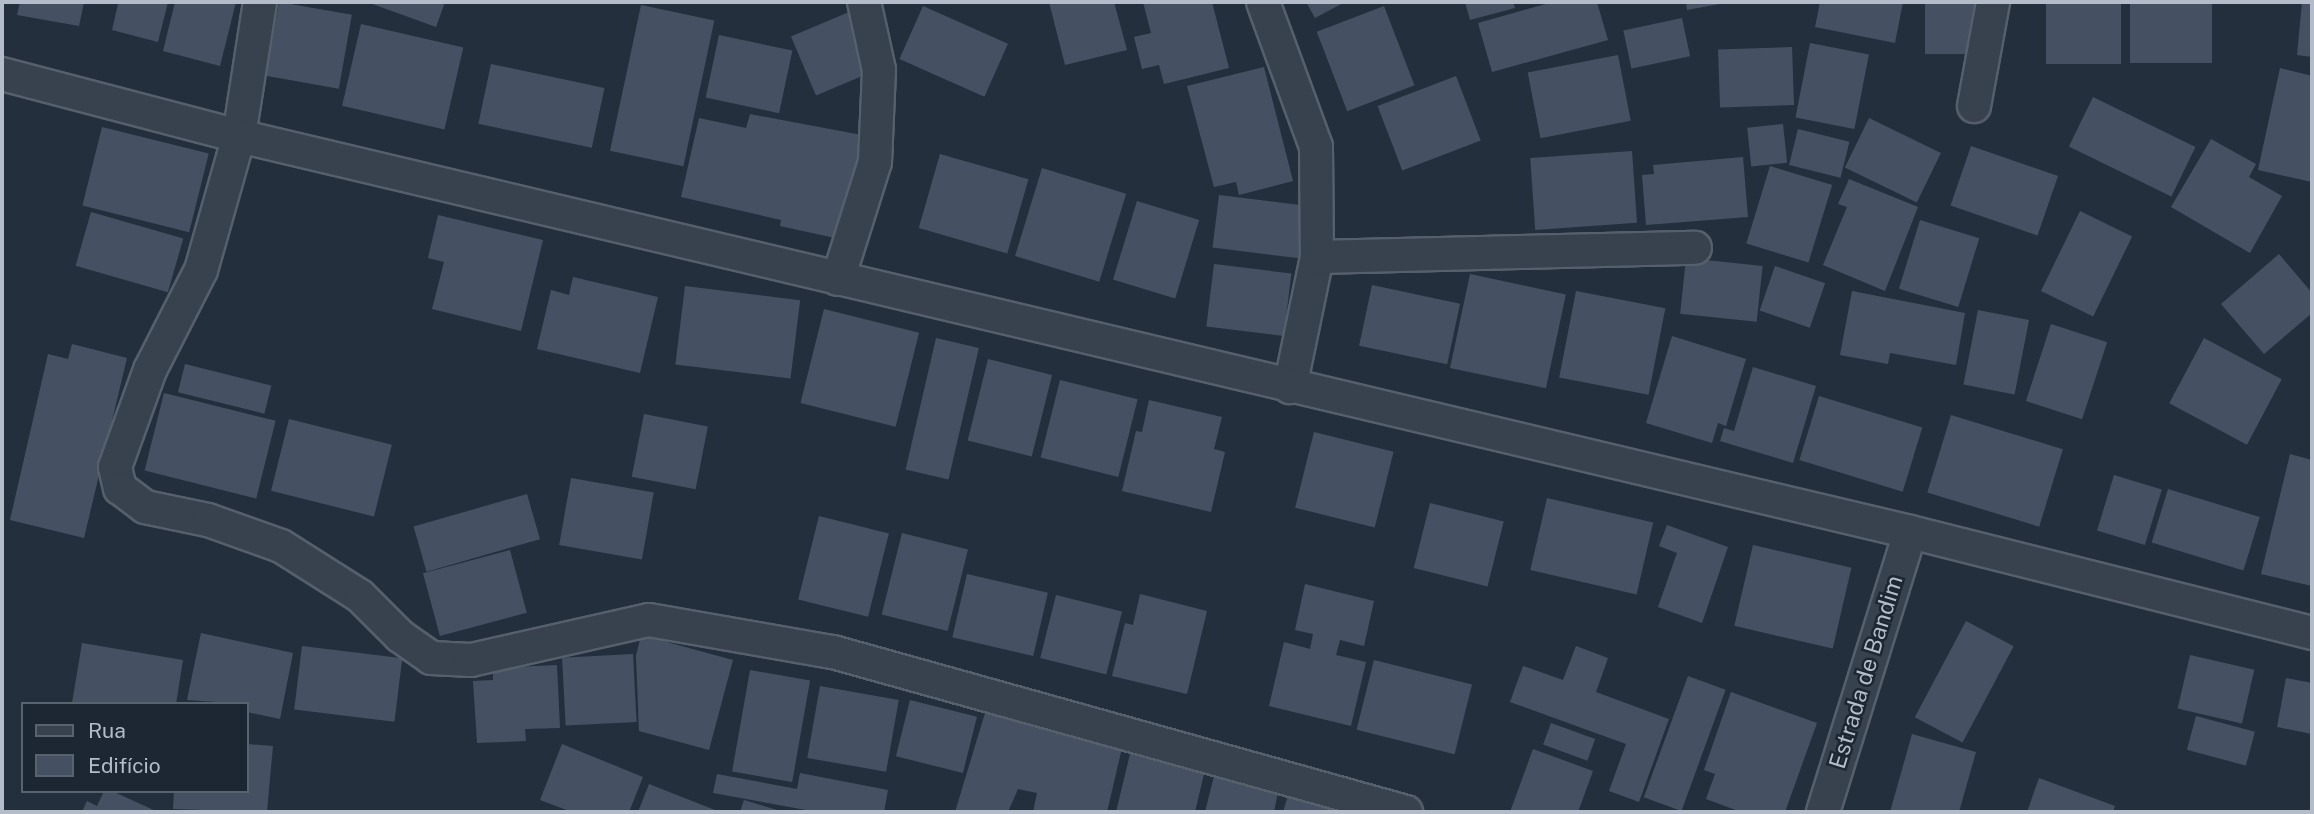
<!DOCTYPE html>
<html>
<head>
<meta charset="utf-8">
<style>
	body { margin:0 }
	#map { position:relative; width:2314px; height:814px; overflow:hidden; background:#242f3e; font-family:"Public Sans",sans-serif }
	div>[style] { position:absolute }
	.building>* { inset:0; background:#455162; transform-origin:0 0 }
	.roads { filter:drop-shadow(2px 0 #565f6c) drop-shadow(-2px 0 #565f6c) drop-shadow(0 2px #565f6c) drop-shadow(0 -2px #565f6c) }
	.minor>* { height:32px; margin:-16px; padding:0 16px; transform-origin:16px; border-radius:16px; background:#38414e }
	span { translate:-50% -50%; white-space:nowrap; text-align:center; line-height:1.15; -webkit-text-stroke:5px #1d2633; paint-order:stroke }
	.street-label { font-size:23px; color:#b4bcc9 }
	.frame { position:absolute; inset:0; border:4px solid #b4bcc9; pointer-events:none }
	.legend { position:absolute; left:21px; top:702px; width:228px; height:91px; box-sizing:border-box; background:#1d2633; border:2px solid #59626f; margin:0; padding:9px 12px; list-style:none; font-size:21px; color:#b4bcc9 }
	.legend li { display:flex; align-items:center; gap:14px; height:35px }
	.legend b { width:35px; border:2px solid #59626f }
</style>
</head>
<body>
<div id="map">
	<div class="building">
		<i style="clip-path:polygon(20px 2px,84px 2px,79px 26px,17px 15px)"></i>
		<i style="clip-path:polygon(113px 2px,168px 2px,158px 42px,112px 30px,118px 4px)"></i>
		<i style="clip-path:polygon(175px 2px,236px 2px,220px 66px,163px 51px)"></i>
		<i style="left:279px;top:2px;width:74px;height:75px;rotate:10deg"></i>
		<i style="clip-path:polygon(367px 2px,445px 2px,436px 27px)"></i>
		<i style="clip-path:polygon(1049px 2px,1114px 2px,1127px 50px,1065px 65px)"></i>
		<i style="clip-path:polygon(1143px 2px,1212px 2px,1229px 68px,1164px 84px,1159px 65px,1142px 69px,1134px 37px,1151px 33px)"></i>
		<i style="clip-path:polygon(1306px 2px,1345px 2px,1315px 18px)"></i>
		<i style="clip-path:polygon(1465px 2px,1513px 2px,1515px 8px,1470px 20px)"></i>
		<i style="clip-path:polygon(1553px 2px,1597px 2px,1608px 40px,1492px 72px,1478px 23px)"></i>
		<i style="clip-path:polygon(1686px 2px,1724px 2px,1725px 3px,1687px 10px)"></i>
		<i style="clip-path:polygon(1820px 2px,1903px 2px,1895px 43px,1815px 27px)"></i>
		<i style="left:1925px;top:2px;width:59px;height:52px"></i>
		<i style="left:2046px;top:2px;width:75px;height:62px"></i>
		<i style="left:2130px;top:2px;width:82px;height:61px"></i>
		<i style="clip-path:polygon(2302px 2px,2312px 2px,2312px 57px,2297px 55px)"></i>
		<i style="left:641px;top:5px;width:75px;height:149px;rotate:12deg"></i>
		<i style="left:923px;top:6px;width:93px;height:58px;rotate:24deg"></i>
		<i style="left:1384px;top:6px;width:85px;height:72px;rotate:69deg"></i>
		<i style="left:849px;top:12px;width:64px;height:63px;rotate:67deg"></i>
		<i style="left:1682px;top:18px;width:39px;height:60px;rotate:78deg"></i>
		<i style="left:361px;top:24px;width:105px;height:84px;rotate:13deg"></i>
		<i style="left:719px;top:35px;width:75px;height:64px;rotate:12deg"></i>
		<i style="left:1810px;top:43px;width:60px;height:76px;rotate:11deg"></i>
		<i style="left:1792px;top:47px;width:58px;height:74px;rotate:88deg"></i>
		<i style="left:1618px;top:55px;width:67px;height:92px;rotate:79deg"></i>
		<i style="left:491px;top:64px;width:116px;height:61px;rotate:12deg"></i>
		<i style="clip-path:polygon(1264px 67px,1293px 181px,1239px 195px,1236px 182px,1214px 187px,1187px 86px)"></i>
		<i style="clip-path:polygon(2280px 68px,2312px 76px,2312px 182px,2258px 170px)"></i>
		<i style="left:1456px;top:76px;width:69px;height:84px;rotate:69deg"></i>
		<i style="left:2093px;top:97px;width:114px;height:55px;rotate:26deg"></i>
		<i style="clip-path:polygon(750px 114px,867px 136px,844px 240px,780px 226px,781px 220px,681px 197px,699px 118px,746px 128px)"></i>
		<i style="left:1869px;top:118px;width:80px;height:55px;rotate:26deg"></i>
		<i style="left:1783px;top:124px;width:39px;height:36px;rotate:84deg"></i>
		<i style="left:102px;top:127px;width:110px;height:81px;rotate:14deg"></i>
		<i style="left:1798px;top:129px;width:53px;height:37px;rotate:14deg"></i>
		<i style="clip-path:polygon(2211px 139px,2256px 164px,2249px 177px,2282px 196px,2250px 253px,2171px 207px)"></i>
		<i style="left:1971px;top:146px;width:92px;height:63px;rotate:19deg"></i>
		<i style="left:1632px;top:151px;width:72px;height:102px;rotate:86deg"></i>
		<i style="left:940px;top:154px;width:92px;height:77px;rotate:16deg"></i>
		<i style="clip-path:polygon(1743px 157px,1748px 217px,1646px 225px,1642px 175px,1654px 174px,1653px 165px)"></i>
		<i style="left:1770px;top:166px;width:65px;height:81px;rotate:17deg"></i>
		<i style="left:1042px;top:168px;width:88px;height:92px;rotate:17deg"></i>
		<i style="clip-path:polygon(1849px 179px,1918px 207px,1885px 291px,1823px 265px,1847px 207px,1838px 204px)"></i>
		<i style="left:1219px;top:195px;width:96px;height:53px;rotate:7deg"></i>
		<i style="left:1137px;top:201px;width:65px;height:82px;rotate:17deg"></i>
		<i style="left:2080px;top:211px;width:58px;height:89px;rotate:26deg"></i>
		<i style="left:91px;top:212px;width:96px;height:56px;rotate:16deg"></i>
		<i style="clip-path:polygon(438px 215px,543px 240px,521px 331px,432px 309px,444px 262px,428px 258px)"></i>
		<i style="left:1920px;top:220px;width:62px;height:72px;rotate:17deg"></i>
		<i style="clip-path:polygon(2279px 254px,2312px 293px,2312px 313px,2264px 354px,2221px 304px)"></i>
		<i style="left:1686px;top:258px;width:77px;height:56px;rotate:6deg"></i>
		<i style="left:1214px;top:264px;width:78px;height:63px;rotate:7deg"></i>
		<i style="left:1775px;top:266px;width:53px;height:47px;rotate:19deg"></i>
		<i style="left:1470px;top:274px;width:98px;height:96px;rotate:12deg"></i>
		<i style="clip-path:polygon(573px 277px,658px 297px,640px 373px,537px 349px,551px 290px,569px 295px)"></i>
		<i style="left:1372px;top:285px;width:90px;height:62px;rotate:12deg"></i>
		<i style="left:685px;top:286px;width:116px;height:79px;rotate:7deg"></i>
		<i style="left:1576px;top:291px;width:91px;height:88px;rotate:11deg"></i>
		<i style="clip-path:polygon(1852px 291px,1965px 313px,1956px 365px,1890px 353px,1888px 364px,1840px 355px)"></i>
		<i style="left:824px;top:309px;width:98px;height:97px;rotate:14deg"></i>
		<i style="left:1978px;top:310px;width:52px;height:76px;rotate:11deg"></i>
		<i style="left:2051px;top:324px;width:59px;height:81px;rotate:18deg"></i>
		<i style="clip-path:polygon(1672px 336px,1746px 359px,1726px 426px,1718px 423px,1712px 443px,1646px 423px)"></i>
		<i style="left:936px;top:338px;width:44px;height:135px;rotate:13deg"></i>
		<i style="left:2204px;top:338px;width:88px;height:74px;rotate:28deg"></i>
		<i style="clip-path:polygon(72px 344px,127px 358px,84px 538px,10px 520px,48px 354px,68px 359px)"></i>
		<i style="left:988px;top:359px;width:66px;height:84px;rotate:14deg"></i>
		<i style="left:185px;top:364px;width:89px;height:29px;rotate:14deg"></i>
		<i style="clip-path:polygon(1753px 367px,1816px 386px,1793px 463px,1720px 441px,1724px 428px,1734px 431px)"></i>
		<i style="left:1060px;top:380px;width:80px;height:80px;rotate:14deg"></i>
		<i style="left:164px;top:393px;width:115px;height:80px;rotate:14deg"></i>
		<i style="left:1819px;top:396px;width:108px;height:67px;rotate:17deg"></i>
		<i style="clip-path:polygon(1149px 400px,1222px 417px,1214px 449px,1225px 452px,1211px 512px,1122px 491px,1136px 431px,1142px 432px)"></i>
		<i style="left:644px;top:414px;width:65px;height:64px;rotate:11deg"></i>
		<i style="left:1951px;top:415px;width:117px;height:81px;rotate:17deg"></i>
		<i style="left:289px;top:419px;width:106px;height:74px;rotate:14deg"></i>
		<i style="left:1314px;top:432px;width:82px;height:78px;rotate:14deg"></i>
		<i style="clip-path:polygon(2290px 454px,2312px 460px,2312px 586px,2261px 574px)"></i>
		<i style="left:2114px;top:475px;width:50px;height:58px;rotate:17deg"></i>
		<i style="left:571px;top:478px;width:84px;height:68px;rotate:10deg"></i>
		<i style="left:2168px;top:489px;width:96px;height:56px;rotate:17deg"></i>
		<i style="left:527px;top:494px;width:47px;height:118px;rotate:74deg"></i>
		<i style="left:1547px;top:498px;width:109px;height:74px;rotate:13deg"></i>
		<i style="left:1430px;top:503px;width:76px;height:67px;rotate:14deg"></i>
		<i style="left:819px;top:516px;width:72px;height:86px;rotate:14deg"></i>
		<i style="clip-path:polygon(1667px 525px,1728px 547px,1702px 623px,1658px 607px,1677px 553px,1659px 546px)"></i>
		<i style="left:902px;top:533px;width:68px;height:84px;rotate:14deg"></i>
		<i style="left:1753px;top:545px;width:101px;height:83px;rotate:13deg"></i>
		<i style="left:510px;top:550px;width:65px;height:90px;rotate:75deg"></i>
		<i style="left:967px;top:574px;width:83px;height:65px;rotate:13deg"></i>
		<i style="clip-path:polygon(1305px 584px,1374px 601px,1364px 646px,1340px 640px,1336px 655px,1366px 662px,1351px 726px,1269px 706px,1284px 642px,1310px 649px,1313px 634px,1295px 630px)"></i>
		<i style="clip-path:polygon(1140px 594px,1207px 611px,1187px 694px,1112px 676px,1125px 623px,1133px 625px)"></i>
		<i style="left:1056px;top:595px;width:68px;height:65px;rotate:14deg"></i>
		<i style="left:1966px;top:621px;width:54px;height:109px;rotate:28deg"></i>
		<i style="clip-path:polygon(201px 633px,293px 653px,280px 719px,247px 712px,247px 704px,187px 700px)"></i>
		<i style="clip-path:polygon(641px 635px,733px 660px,709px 750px,639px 731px,636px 656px)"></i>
		<i style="clip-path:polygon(82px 643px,183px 660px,176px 704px,72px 703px)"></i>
		<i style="left:302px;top:646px;width:101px;height:64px;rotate:7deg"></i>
		<i style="clip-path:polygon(1576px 646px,1608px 658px,1596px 692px,1669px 719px,1639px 802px,1609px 791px,1626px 744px,1510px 702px,1523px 666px,1563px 680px)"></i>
		<i style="left:633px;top:654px;width:68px;height:71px;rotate:87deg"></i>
		<i style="left:2190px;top:655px;width:66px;height:55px;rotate:13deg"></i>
		<i style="left:1374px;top:660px;width:101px;height:72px;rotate:14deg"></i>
		<i style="clip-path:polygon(557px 665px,560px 728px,525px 729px,526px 741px,477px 743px,473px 681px,493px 680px,493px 668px)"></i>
		<i style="left:750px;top:670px;width:61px;height:103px;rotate:10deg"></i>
		<i style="left:1688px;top:676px;width:40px;height:129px;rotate:20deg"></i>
		<i style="clip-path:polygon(2286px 678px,2312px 683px,2312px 734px,2277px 727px)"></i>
		<i style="left:820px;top:686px;width:80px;height:73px;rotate:10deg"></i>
		<i style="clip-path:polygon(1731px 692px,1817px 723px,1785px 812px,1741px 812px,1706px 799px,1715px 774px,1704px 770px)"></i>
		<i style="left:910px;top:700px;width:69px;height:58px;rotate:14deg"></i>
		<i style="clip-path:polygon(985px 713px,1122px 748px,1107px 812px,1033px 812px,1037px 793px,1018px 789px,1008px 812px,955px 812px)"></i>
		<i style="left:2196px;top:716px;width:61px;height:35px;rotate:15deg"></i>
		<i style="left:1551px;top:723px;width:47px;height:23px;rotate:20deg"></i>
		<i style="clip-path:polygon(1912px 734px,1976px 752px,1959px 812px,1890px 812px)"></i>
		<i style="clip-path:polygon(247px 744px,273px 746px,267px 812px,173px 809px,174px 791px,247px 791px)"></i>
		<i style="clip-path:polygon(562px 744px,643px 777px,629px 812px,572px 812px,540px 800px)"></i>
		<i style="clip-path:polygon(1533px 749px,1593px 771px,1578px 812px,1510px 812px)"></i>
		<i style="clip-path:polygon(1130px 754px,1204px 774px,1195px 812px,1116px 812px)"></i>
		<i style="clip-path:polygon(800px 773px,888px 790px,884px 812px,817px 812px,713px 793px,717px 774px,797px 789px)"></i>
		<i style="clip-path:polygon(1214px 776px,1278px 792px,1274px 812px,1205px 812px)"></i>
		<i style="clip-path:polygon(2039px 778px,2115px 806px,2113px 812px,2027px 812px)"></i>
		<i style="clip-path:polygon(649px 784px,720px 812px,638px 812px)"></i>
		<i style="clip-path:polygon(104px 791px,112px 791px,158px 812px,82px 812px,87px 801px,97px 806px)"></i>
		<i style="clip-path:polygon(1289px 792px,1354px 812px,1283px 812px)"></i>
		<i style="clip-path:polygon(744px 800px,784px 812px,740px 812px)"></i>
	</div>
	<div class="roads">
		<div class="minor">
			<i style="left:260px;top:2px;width:136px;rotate:98.9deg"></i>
			<i style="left:239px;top:136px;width:139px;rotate:105.8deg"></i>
			<i style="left:201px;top:270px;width:112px;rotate:117deg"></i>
			<i style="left:150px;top:370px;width:103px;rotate:109.8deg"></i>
			<i style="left:115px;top:467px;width:22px;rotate:77deg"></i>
			<i style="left:120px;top:488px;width:31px;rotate:37deg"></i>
			<i style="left:145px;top:507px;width:64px;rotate:11.7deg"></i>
			<i style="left:208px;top:520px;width:77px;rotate:19.6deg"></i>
			<i style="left:281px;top:546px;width:93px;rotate:32.3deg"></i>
			<i style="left:360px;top:596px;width:57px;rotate:45deg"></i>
			<i style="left:400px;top:636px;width:38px;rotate:35deg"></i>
			<i style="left:431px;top:658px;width:40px;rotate:2.9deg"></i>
			<i style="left:471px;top:660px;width:182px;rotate:-12.7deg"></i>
			<i style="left:649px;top:620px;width:187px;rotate:9.9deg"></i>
			<i style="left:833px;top:652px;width:595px;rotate:15.6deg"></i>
			<i style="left:1263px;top:2px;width:154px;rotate:69.9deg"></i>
			<i style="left:1316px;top:147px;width:110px;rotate:89.5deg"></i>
			<i style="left:1317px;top:257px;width:133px;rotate:101.7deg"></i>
			<i style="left:2px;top:74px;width:245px;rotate:14.7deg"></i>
			<i style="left:239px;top:136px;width:1717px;rotate:13.33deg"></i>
			<i style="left:1910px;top:532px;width:414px;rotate:14.1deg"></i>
			<i style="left:1974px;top:106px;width:106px;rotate:-79.6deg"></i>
			<i style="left:1317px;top:257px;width:378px;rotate:-1.4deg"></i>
			<i style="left:838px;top:279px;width:123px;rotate:-72.5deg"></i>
			<i style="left:875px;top:162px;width:92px;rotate:-87.5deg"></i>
			<i style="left:879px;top:70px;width:70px;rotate:-102.4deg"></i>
			<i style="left:1823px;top:812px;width:293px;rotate:-72.7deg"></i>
		</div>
	</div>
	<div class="street-label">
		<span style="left:1866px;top:672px;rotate:-73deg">Estrada de Bandim</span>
	</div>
	<div class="frame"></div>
	<ul class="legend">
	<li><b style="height:9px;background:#38414e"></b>Rua</li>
	<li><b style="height:19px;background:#455162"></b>Edifício</li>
	</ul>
</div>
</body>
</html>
